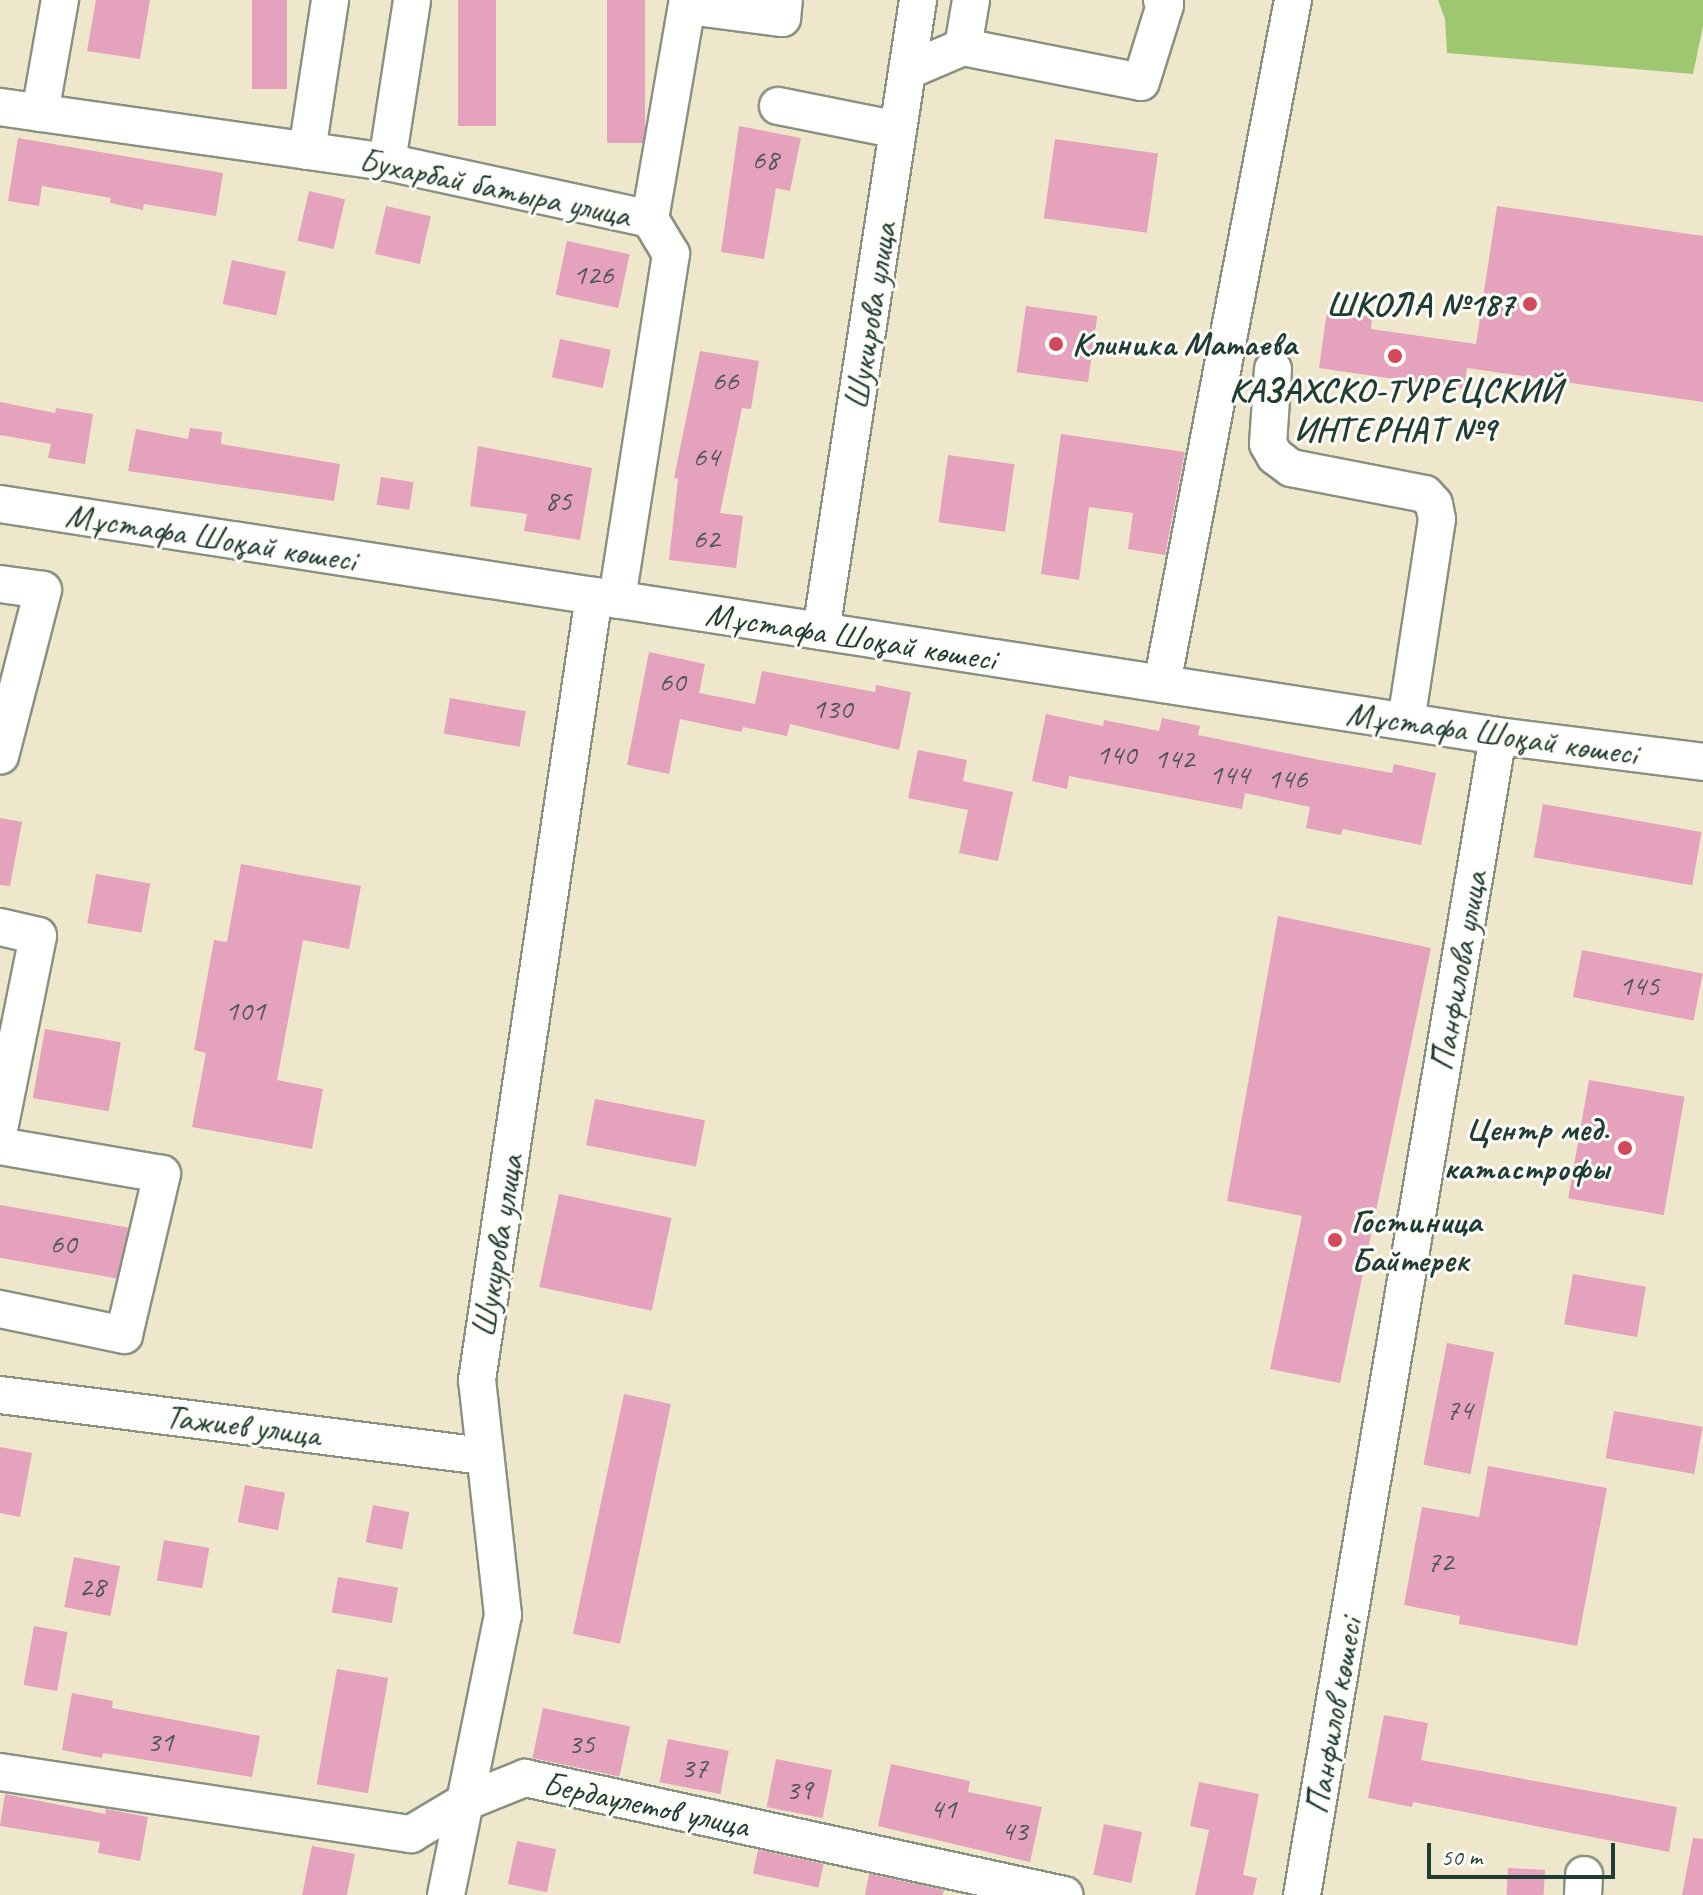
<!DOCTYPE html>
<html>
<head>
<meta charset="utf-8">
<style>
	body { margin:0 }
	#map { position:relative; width:1703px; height:1895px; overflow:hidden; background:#efe7cc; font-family:Caveat,sans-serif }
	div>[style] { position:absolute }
	.green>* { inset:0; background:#9fc772 }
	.building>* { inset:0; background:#e4a2bc; transform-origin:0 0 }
	.roads { filter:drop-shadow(2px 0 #879280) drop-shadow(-2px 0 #879280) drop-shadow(0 2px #879280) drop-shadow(0 -2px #879280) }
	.minor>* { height:36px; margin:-18px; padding:0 18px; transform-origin:18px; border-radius:18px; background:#fff }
	.dots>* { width:22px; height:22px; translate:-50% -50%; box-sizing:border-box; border:4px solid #fdfcf7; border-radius:50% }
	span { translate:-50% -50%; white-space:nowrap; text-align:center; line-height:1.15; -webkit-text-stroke:6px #fdfcf7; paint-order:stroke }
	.number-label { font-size:30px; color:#505656 }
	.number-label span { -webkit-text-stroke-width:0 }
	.street-label { font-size:34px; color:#1f3d34 }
	.poi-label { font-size:34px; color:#1f3d34; font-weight:700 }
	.right { translate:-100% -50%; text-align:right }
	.left { translate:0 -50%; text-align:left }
	.scale { position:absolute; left:1427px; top:1843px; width:188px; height:36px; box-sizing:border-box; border:4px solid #1f3d34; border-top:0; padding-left:10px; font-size:24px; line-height:28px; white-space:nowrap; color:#1f3d34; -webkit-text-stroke:6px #fdfcf7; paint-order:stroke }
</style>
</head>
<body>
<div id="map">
	<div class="green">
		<i style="clip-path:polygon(1438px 0,1703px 0,1703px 26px,1693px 74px,1447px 53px,1445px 19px)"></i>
	</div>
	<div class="building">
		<i style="clip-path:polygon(96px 0,150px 0,140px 59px,87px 51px)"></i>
		<i style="left:252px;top:0;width:35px;height:89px"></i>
		<i style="left:458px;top:0;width:38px;height:126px"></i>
		<i style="left:607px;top:0;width:38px;height:143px"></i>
		<i style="clip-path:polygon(739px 126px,801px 138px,790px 191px,776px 188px,764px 259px,721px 252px)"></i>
		<i style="clip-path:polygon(18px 138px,223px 173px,216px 216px,144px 204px,143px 210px,110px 203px,111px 198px,42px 186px,39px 206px,8px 201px)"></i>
		<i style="left:1055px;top:139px;width:104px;height:80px;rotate:8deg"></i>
		<i style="left:309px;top:191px;width:37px;height:51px;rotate:13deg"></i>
		<i style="left:386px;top:206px;width:46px;height:49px;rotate:13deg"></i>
		<i style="clip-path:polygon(1497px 206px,1703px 236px,1703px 402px,1467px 368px,1464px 389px,1319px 368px,1327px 311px,1372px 317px,1371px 329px,1476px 344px)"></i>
		<i style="left:567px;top:241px;width:64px;height:55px;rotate:12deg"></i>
		<i style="left:232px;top:260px;width:55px;height:45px;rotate:12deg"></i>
		<i style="left:1026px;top:306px;width:72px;height:67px;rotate:8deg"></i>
		<i style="left:560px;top:339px;width:52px;height:39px;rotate:12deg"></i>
		<i style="clip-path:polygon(700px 351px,759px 361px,751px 409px,742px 408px,720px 513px,743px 516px,736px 568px,669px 560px,678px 479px,674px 478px)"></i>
		<i style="clip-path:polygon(0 402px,55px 413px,56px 408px,93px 414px,85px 464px,48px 458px,51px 444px,0 435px)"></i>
		<i style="clip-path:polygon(190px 428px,222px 432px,221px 444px,340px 464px,334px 501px,128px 471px,136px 429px,188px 439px)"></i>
		<i style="clip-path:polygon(1061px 434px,1185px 452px,1165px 555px,1128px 549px,1133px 513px,1089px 507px,1079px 580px,1041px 574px)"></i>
		<i style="clip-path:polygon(478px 446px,592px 468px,580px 540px,524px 531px,527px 514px,470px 506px)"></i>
		<i style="left:948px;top:455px;width:67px;height:68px;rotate:8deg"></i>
		<i style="left:381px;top:477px;width:33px;height:28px;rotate:9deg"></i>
		<i style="clip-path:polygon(649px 652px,705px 664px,699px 693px,755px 704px,762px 671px,875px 692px,876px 685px,911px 692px,899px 750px,790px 724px,787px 736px,743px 727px,741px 732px,680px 719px,669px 774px,627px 765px)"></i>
		<i style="left:450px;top:698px;width:77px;height:36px;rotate:10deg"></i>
		<i style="clip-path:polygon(1046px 714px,1103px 726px,1104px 720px,1159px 731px,1162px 718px,1200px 726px,1198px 735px,1320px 760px,1392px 773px,1394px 764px,1436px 773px,1421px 845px,1343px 829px,1341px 835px,1306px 828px,1310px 807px,1245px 793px,1242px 809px,1069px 776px,1067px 789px,1032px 781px)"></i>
		<i style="clip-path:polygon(918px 750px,967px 760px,963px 781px,1013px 792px,998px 861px,959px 853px,968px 810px,908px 798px)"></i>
		<i style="left:1543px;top:804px;width:161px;height:54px;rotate:10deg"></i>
		<i style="clip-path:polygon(0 818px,22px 822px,10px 886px,0 885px)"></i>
		<i style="clip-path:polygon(241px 864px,361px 886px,349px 949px,303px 940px,277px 1080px,323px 1089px,312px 1149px,192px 1127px,206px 1053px,194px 1050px,214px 940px,227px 942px)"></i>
		<i style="left:96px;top:874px;width:55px;height:50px;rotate:10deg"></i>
		<i style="clip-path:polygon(1278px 916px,1431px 948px,1340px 1383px,1270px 1369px,1302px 1216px,1227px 1201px)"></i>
		<i style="left:1582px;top:950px;width:123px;height:48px;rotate:11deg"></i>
		<i style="left:45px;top:1029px;width:77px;height:70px;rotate:10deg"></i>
		<i style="left:1589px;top:1080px;width:97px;height:120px;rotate:10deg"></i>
		<i style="left:595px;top:1099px;width:112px;height:47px;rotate:11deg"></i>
		<i style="left:559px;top:1194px;width:115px;height:95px;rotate:12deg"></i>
		<i style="left:0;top:1205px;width:130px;height:52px;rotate:10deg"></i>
		<i style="left:1573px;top:1274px;width:74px;height:51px;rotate:10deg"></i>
		<i style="left:1447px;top:1343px;width:48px;height:124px;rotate:11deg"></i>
		<i style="left:624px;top:1394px;width:48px;height:245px;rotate:12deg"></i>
		<i style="left:1614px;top:1411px;width:90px;height:48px;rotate:10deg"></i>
		<i style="clip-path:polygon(0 1447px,32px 1453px,20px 1517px,0 1513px)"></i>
		<i style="clip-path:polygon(1488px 1466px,1607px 1488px,1577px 1646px,1459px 1624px,1460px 1616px,1404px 1605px,1422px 1507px,1479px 1517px)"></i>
		<i style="left:245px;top:1485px;width:41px;height:38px;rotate:11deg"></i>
		<i style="left:373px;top:1505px;width:37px;height:38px;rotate:11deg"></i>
		<i style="left:164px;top:1540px;width:46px;height:41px;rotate:10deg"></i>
		<i style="left:74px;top:1557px;width:47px;height:51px;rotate:11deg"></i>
		<i style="left:338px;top:1577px;width:61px;height:36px;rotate:10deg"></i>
		<i style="left:34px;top:1626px;width:34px;height:60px;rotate:10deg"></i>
		<i style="left:337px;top:1669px;width:52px;height:117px;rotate:10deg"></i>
		<i style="clip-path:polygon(72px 1693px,113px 1701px,112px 1708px,260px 1736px,252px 1777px,103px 1753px,102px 1758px,62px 1750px)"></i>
		<i style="left:543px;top:1708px;width:89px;height:51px;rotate:12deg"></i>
		<i style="clip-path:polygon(1384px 1715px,1428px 1723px,1421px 1760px,1677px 1807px,1669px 1852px,1413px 1802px,1412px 1807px,1368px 1798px)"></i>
		<i style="left:668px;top:1739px;width:62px;height:44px;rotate:11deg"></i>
		<i style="left:776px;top:1759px;width:57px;height:49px;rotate:11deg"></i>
		<i style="clip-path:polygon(891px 1764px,970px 1781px,968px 1792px,1042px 1807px,1030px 1862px,878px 1826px)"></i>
		<i style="clip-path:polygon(1199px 1782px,1259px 1794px,1243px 1875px,1257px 1878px,1253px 1895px,1195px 1895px,1209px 1830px,1190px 1826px)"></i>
		<i style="clip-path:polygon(5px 1794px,105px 1814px,106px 1809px,148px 1817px,140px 1861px,98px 1853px,100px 1842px,0 1826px)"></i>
		<i style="left:1104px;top:1824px;width:39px;height:52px;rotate:12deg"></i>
		<i style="clip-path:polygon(1693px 1838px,1703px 1839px,1703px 1895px,1682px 1895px)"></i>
		<i style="left:517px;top:1841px;width:40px;height:44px;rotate:12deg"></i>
		<i style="clip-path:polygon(312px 1846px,355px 1854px,347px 1895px,302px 1895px)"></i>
		<i style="left:758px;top:1850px;width:67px;height:24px;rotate:12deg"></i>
		<i style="left:1508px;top:1868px;width:37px;height:27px;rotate:3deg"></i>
		<i style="clip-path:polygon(869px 1874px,944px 1890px,943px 1895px,865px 1895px)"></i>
	</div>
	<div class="roads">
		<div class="minor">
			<i style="left:688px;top:6px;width:95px;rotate:7.3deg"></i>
			<i style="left:782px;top:18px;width:18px;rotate:-84deg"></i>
			<i style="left:963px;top:47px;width:181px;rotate:11.1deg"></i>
			<i style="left:1141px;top:82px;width:81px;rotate:-72.7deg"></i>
			<i style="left:1165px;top:5px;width:6px;rotate:-121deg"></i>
			<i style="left:907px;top:71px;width:61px;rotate:-23.2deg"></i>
			<i style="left:963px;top:47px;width:48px;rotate:-80.3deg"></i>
			<i style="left:778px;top:106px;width:122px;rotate:11.3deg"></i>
			<i style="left:0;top:107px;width:391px;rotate:8.1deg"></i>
			<i style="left:387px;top:162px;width:269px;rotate:12.2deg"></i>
			<i style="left:650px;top:219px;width:41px;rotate:59deg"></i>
			<i style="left:671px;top:254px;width:350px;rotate:98.9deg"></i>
			<i style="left:40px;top:113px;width:115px;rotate:-80deg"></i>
			<i style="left:307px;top:151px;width:153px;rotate:-81.3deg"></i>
			<i style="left:387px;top:162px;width:164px;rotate:-81.2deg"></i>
			<i style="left:650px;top:219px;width:222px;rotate:-80.2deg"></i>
			<i style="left:1273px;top:369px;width:75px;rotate:93.8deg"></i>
			<i style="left:1268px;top:444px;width:14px;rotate:60deg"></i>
			<i style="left:1275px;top:456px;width:20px;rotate:37deg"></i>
			<i style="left:1291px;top:468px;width:136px;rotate:11deg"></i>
			<i style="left:1425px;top:494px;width:13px;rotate:48deg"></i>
			<i style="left:1434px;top:504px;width:15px;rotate:79deg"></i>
			<i style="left:1437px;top:519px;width:204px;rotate:98.7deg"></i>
			<i style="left:0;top:504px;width:1516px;rotate:8.8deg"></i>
			<i style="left:1498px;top:736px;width:207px;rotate:7.2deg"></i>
			<i style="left:0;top:584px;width:43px;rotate:7.9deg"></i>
			<i style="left:43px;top:590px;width:171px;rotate:104.5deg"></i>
			<i style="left:821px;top:631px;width:638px;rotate:-81.26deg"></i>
			<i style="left:1162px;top:684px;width:696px;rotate:-79.16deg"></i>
			<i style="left:0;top:927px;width:39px;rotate:13deg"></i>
			<i style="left:38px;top:936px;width:192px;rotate:101.4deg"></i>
			<i style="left:0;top:1146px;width:164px;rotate:9.8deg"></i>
			<i style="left:162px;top:1174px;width:165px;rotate:103.3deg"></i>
			<i style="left:124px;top:1335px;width:127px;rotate:-168.2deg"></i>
			<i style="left:0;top:1395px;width:489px;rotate:7.2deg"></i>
			<i style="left:0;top:1772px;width:416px;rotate:8.6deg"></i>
			<i style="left:411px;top:1834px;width:63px;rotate:-30.7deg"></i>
			<i style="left:465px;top:1802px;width:65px;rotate:-21.8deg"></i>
			<i style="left:525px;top:1778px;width:552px;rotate:12.25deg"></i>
			<i style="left:446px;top:1895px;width:286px;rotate:-78.5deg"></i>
			<i style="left:503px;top:1615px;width:236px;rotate:-96.3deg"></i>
			<i style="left:477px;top:1380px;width:793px;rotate:-81.51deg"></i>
			<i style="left:1302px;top:1895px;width:1175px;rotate:-80.4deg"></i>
			<i style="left:1583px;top:1895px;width:20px;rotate:-87deg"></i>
		</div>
	</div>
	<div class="dots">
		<i style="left:1530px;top:304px;background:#d1495b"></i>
		<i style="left:1056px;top:344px;background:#d1495b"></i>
		<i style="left:1395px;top:356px;background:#d1495b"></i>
		<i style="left:1625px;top:1148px;background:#d1495b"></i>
		<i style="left:1335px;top:1240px;background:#d1495b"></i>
	</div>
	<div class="number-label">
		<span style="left:765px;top:159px">68</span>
		<span style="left:593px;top:274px">126</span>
		<span style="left:725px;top:380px">66</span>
		<span style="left:706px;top:456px">64</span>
		<span style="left:558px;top:500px">85</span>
		<span style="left:706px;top:538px">62</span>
		<span style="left:672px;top:681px">60</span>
		<span style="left:832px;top:708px">130</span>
		<span style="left:1116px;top:754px">140</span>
		<span style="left:1174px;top:758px">142</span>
		<span style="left:1229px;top:774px">144</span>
		<span style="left:1287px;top:778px">146</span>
		<span style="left:1639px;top:985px">145</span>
		<span style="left:245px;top:1010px">101</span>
		<span style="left:63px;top:1243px">60</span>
		<span style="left:1459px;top:1409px">74</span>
		<span style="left:1440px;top:1561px">72</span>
		<span style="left:92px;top:1586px">28</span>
		<span style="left:160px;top:1741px">31</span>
		<span style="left:581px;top:1743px">35</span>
		<span style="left:694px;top:1767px">37</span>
		<span style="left:799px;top:1789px">39</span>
		<span style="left:943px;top:1808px">41</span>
		<span style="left:1014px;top:1830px">43</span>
	</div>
	<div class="street-label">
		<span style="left:495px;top:187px;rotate:12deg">Бухарбай батыра улица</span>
		<span style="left:870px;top:316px;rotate:-81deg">Шукирова улица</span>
		<span style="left:211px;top:537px;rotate:9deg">Мұстафа Шоқай көшесі</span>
		<span style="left:851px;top:636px;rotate:9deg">Мұстафа Шоқай көшесі</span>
		<span style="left:1492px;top:733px;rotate:8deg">Мұстафа Шоқай көшесі</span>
		<span style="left:1458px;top:971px;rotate:-80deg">Панфилова улица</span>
		<span style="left:497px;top:1246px;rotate:-81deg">Шукурова улица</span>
		<span style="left:243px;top:1425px;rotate:7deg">Тажиев улица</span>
		<span style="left:1333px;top:1716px;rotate:-80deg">Панфилов көшесі</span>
		<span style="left:646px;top:1804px;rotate:12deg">Бердаулетов улица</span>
	</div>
	<div class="poi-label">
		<span class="right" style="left:1514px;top:304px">ШКОЛА №187</span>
		<span class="left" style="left:1072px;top:344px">Клиника Матаева</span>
		<span style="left:1395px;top:409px">КАЗАХСКО-ТУРЕЦСКИЙ<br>ИНТЕРНАТ №9</span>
		<span class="right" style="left:1609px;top:1148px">Центр мед.<br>катастрофы</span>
		<span class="left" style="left:1351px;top:1240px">Гостиница<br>Байтерек</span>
	</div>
	<div class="scale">50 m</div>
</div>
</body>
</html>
